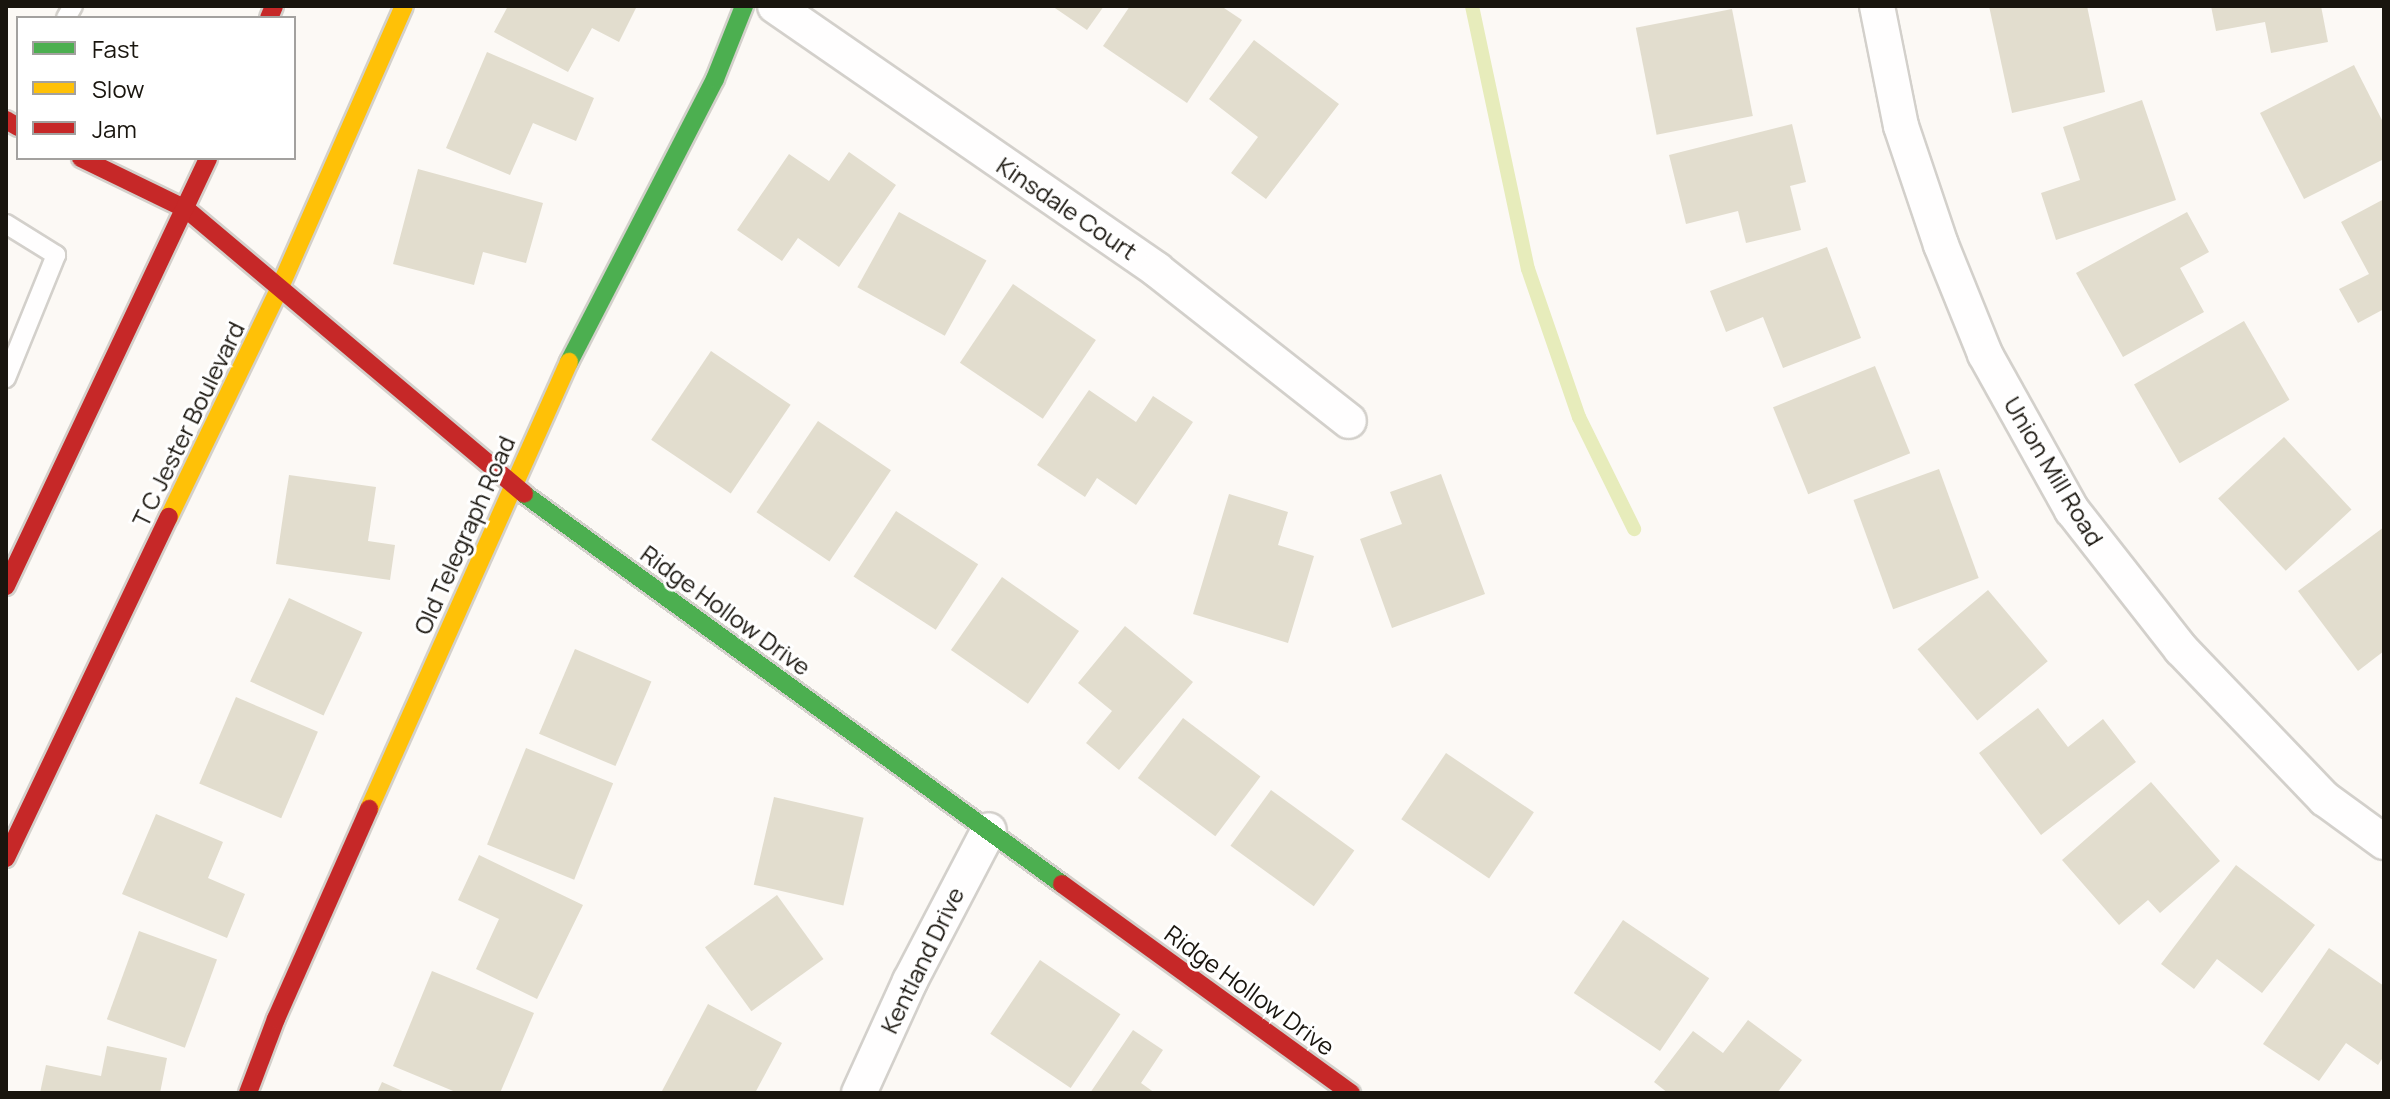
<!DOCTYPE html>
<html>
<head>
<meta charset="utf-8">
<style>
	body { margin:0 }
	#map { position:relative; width:2390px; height:1099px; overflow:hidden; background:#fcf9f5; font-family:Manrope,sans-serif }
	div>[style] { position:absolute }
	.stream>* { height:14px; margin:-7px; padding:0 7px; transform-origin:7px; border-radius:7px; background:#e7ecbb }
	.building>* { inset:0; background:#e2ddce; transform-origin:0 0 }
	.roads { filter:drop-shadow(2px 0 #d3d0cb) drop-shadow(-2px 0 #d3d0cb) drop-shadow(0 2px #d3d0cb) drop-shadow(0 -2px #d3d0cb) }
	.lane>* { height:18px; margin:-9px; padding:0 9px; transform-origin:9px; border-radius:9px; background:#fffefe }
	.street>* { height:34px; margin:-17px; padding:0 17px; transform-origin:17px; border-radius:17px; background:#fffefe }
	.fast>* { height:18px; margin:-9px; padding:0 9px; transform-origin:9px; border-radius:9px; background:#4caf50 }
	.slow>* { height:18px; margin:-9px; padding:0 9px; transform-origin:9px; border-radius:9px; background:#ffc107 }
	.jam>* { height:18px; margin:-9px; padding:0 9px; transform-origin:9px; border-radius:9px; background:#c62828 }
	span { translate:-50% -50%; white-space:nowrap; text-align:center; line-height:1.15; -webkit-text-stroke:6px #fff; paint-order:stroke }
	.street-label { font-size:24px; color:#19150e }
	.frame { position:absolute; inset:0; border:8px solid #19150e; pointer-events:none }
	.legend { position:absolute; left:16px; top:16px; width:280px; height:144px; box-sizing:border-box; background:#fff; border:2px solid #a3a19f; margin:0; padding:10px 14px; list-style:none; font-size:24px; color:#19150e }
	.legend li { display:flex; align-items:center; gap:16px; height:40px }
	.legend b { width:40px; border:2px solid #a3a19f }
</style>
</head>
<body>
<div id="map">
	<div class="stream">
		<i style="left:1472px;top:6px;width:269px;rotate:78deg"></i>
		<i style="left:1528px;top:269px;width:157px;rotate:71deg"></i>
		<i style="left:1579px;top:417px;width:125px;rotate:63.8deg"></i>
	</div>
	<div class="building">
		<i style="clip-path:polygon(508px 6px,637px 6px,619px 42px,592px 28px,568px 72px,494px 32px)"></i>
		<i style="clip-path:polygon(1052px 6px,1104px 6px,1087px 30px)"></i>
		<i style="clip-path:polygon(1130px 6px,1221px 6px,1242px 20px,1187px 103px,1103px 46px)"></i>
		<i style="clip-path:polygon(1989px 6px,2087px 6px,2105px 92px,2012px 113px)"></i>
		<i style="clip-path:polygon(2211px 6px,2321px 6px,2328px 42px,2271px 53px,2265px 22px,2216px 31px)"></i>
		<i style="left:1732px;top:9px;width:109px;height:98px;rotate:79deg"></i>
		<i style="clip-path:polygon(1254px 40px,1339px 104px,1266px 199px,1231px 173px,1258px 137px,1209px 99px)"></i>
		<i style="clip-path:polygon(487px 52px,594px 98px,576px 141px,533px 123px,510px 175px,446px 148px)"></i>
		<i style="clip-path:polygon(2354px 65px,2384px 124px,2384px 159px,2304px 199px,2260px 113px)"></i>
		<i style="clip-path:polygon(2142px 100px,2176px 200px,2056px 240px,2041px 193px,2080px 180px,2063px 127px)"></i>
		<i style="clip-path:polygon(1792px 124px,1806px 182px,1790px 186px,1801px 230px,1746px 243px,1738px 211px,1686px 224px,1669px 155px)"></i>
		<i style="clip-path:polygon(849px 152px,896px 185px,839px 267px,798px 238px,782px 261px,737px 230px,789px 154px,829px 181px)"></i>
		<i style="clip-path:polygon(418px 169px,543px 203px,526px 263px,483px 252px,474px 285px,393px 264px)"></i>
		<i style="clip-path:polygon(2384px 199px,2384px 309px,2358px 323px,2339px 289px,2369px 274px,2341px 222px)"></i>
		<i style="left:899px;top:212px;width:100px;height:86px;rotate:29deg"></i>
		<i style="clip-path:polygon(2187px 212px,2209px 252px,2180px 268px,2204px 312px,2123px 357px,2076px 273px)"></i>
		<i style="clip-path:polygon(1827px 247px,1861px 338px,1783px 368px,1763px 317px,1726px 332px,1710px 291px)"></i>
		<i style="left:1013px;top:284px;width:100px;height:95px;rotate:34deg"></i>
		<i style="left:2244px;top:321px;width:91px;height:127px;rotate:60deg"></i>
		<i style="left:711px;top:351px;width:96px;height:107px;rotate:34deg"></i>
		<i style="left:1875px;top:366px;width:94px;height:110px;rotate:68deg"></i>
		<i style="clip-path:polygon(1089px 390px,1136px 422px,1153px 396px,1193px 422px,1136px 505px,1097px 478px,1085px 497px,1037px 465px)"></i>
		<i style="left:818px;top:421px;width:88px;height:110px;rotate:34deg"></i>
		<i style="left:2284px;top:437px;width:99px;height:90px;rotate:47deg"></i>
		<i style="left:1939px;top:469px;width:116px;height:91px;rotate:70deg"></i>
		<i style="clip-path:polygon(1441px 474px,1485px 594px,1392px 628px,1360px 539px,1402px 524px,1390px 492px)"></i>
		<i style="clip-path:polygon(289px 475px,376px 487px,368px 541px,395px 545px,390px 580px,276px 564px)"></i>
		<i style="clip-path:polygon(1229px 494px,1288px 512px,1278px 545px,1314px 556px,1288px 643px,1193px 614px)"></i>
		<i style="left:896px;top:511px;width:98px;height:78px;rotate:33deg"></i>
		<i style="clip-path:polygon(2384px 527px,2384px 651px,2358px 671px,2298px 591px)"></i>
		<i style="left:1002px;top:577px;width:94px;height:89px;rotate:35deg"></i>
		<i style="left:1988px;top:590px;width:93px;height:92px;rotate:50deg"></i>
		<i style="left:289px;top:598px;width:81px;height:92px;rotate:25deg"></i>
		<i style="clip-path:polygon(1125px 626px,1193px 682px,1119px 770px,1086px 743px,1112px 711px,1078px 683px)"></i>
		<i style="left:575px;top:649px;width:83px;height:92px;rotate:23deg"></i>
		<i style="left:236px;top:697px;width:89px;height:94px;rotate:23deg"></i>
		<i style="clip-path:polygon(2038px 708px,2068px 747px,2103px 719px,2136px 762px,2041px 835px,1979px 753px)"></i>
		<i style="left:1183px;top:718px;width:97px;height:75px;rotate:37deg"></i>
		<i style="left:526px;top:748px;width:94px;height:104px;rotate:22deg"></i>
		<i style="left:1446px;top:753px;width:106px;height:80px;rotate:34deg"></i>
		<i style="clip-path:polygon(2151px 782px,2220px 861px,2160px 913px,2148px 900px,2119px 925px,2062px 860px)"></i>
		<i style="left:1271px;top:790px;width:103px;height:69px;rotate:36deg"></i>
		<i style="left:774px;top:797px;width:92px;height:90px;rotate:13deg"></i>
		<i style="clip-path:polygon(156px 814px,223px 842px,208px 878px,245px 894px,227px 938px,122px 894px)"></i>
		<i style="clip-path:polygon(479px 855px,583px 905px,537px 999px,476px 969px,499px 919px,458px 900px)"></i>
		<i style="clip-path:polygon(2236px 865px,2315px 925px,2262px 993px,2217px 959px,2194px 989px,2161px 964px)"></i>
		<i style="left:777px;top:895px;width:79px;height:89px;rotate:54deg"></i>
		<i style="left:1623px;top:920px;width:104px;height:88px;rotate:34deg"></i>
		<i style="left:139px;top:931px;width:83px;height:94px;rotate:20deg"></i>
		<i style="clip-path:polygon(2329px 948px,2384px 986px,2384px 1056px,2378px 1065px,2346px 1043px,2319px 1081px,2263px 1044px)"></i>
		<i style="left:1040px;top:960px;width:97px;height:89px;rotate:34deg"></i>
		<i style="clip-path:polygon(432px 971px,534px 1013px,500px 1093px,458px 1093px,393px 1066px)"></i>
		<i style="clip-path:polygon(708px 1004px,782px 1043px,755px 1093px,662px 1091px)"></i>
		<i style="clip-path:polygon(1748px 1020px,1802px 1060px,1777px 1093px,1668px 1093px,1654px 1082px,1693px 1031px,1723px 1053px)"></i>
		<i style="clip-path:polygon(1133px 1030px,1163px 1050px,1141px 1083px,1155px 1093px,1090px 1093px)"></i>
		<i style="clip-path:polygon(107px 1046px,167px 1058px,160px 1093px,40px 1093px,46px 1065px,101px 1076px)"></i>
		<i style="clip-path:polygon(382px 1082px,407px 1093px,377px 1093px)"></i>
	</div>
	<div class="roads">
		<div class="lane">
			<i style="left:66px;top:18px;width:14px;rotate:-60deg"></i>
			<i style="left:6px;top:224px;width:59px;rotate:31.8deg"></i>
			<i style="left:56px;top:255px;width:133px;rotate:112.1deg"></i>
		</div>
		<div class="street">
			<i style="left:775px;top:6px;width:464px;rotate:34.6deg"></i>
			<i style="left:1157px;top:270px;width:244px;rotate:38.2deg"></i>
			<i style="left:1877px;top:6px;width:122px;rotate:78.7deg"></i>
			<i style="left:1901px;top:126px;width:126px;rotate:71.4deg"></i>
			<i style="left:1941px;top:245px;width:118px;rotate:68deg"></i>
			<i style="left:1985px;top:354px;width:179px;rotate:60.9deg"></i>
			<i style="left:2072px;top:510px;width:177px;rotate:51.9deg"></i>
			<i style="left:2181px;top:649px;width:208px;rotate:46.2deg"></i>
			<i style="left:2325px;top:799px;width:73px;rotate:36.1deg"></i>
			<i style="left:859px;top:1093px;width:123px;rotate:-65.5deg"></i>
			<i style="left:910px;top:981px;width:170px;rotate:-62.4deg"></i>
		</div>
		<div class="fast">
			<i style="left:569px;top:362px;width:318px;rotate:-62.7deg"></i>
			<i style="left:715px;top:79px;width:79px;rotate:-68.3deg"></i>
			<i style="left:524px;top:494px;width:664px;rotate:35.94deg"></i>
		</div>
		<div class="slow">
			<i style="left:169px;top:517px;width:255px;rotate:-64.2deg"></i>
			<i style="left:280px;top:287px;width:307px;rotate:-66.2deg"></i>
			<i style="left:369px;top:809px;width:490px;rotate:-65.9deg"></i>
		</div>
		<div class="jam">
			<i style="left:269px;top:18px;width:13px;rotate:-67deg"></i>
			<i style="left:6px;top:120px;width:14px;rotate:30deg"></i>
			<i style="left:81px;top:158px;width:117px;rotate:25.9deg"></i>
			<i style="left:186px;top:209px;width:442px;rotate:40.1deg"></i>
			<i style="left:6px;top:586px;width:473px;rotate:-64.7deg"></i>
			<i style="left:6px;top:858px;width:378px;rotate:-64.5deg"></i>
			<i style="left:1062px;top:884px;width:357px;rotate:35.9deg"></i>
			<i style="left:248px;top:1093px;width:79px;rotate:-69.3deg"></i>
			<i style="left:276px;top:1019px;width:230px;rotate:-66.1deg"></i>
		</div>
	</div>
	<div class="street-label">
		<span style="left:1067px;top:208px;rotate:34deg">Kinsdale Court</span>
		<span style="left:188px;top:424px;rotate:-64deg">T C Jester Boulevard</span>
		<span style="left:2054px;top:471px;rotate:59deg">Union Mill Road</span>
		<span style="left:464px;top:535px;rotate:-66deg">Old Telegraph Road</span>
		<span style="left:726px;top:610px;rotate:36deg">Ridge Hollow Drive</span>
		<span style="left:922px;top:960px;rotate:-64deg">Kentland Drive</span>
		<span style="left:1250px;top:990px;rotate:36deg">Ridge Hollow Drive</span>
	</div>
	<div class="frame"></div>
	<ul class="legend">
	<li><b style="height:10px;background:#4caf50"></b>Fast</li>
	<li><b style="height:10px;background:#ffc107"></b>Slow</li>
	<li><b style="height:10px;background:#c62828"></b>Jam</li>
	</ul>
</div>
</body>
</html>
